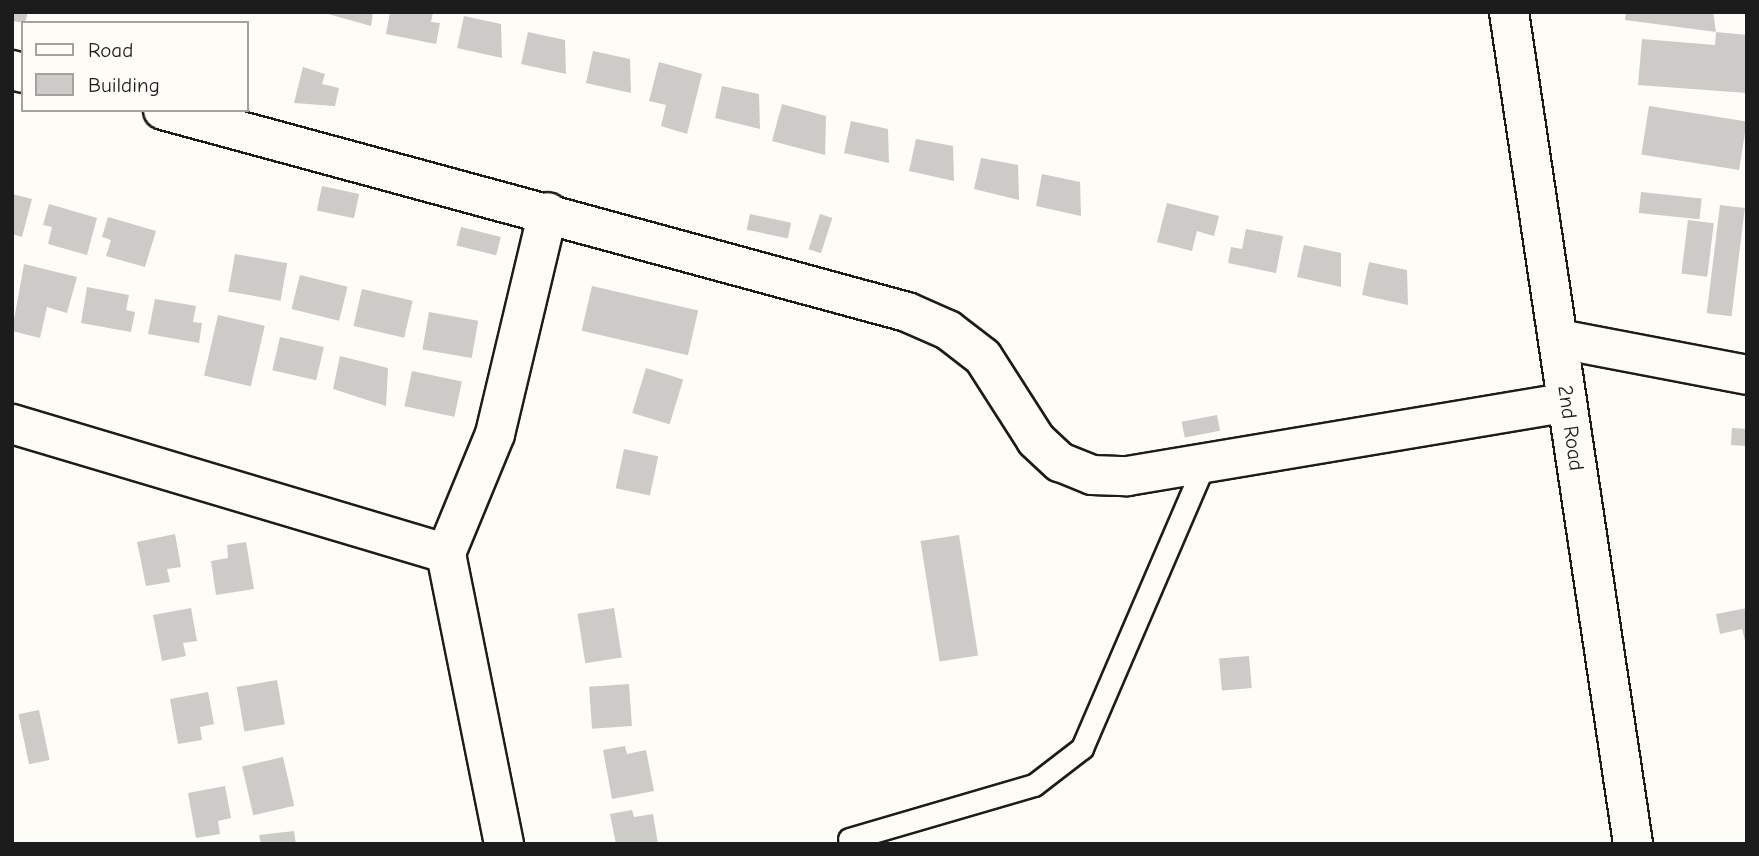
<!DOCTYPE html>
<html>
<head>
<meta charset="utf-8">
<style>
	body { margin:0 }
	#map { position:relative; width:1759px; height:856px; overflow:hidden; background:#fdfcf7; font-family:"Comic Neue",sans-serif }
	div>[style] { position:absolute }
	.building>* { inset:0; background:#cccbc8; transform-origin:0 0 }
	.roads { filter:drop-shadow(2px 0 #1c1c1c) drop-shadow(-2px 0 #1c1c1c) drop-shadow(0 2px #1c1c1c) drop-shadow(0 -2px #1c1c1c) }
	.lane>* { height:21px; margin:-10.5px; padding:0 10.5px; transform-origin:10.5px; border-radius:10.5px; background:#fdfcf7 }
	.street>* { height:38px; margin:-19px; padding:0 19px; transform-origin:19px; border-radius:19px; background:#fdfcf7 }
	.secondary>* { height:38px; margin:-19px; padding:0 19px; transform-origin:19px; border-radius:19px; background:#fdfcf7 }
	span { translate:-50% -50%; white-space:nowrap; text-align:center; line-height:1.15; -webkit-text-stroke:5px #fdfcf7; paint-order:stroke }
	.street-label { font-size:21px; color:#1c1c1c }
	.frame { position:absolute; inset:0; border:14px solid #1c1c1c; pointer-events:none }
	.legend { position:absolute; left:21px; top:21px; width:228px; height:91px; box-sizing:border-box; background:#fdfcf7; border:2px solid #a3a29f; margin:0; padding:9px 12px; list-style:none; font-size:21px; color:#1c1c1c }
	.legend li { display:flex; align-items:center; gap:14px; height:35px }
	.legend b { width:35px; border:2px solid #a3a29f }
</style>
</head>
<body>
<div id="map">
	<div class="building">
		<i style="clip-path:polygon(12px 12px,28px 12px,25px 23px,12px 21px)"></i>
		<i style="clip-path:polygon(321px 12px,373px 12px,371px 26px)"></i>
		<i style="clip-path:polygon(390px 12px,433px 12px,431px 22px,440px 23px,436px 44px,386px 34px)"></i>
		<i style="clip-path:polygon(1626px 12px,1713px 12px,1716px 32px,1625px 20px)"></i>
		<i style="clip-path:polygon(464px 16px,501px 24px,502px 58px,457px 48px)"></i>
		<i style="clip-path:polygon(528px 32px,565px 40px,566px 74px,521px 64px)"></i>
		<i style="clip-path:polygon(1716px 32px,1747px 35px,1747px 93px,1638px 85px,1642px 39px,1715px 45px)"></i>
		<i style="clip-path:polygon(593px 51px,630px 59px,631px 93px,586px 83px)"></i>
		<i style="clip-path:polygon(659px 62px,702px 74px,687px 134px,661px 126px,666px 105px,649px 101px)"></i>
		<i style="clip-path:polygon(303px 67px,325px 74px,322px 84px,339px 88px,335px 106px,294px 103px)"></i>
		<i style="clip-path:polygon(722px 86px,759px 94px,760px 129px,715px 118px)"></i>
		<i style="clip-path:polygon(782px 104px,826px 116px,825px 155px,772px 141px)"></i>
		<i style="left:1649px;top:106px;width:99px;height:49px;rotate:9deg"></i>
		<i style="clip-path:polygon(851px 121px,888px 129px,889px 163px,844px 153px)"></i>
		<i style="clip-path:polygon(916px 139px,953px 146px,954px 181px,909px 171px)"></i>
		<i style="clip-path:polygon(981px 158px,1018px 165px,1019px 200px,974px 189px)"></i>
		<i style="clip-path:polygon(1042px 174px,1080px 182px,1081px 216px,1036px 206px)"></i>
		<i style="left:322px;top:186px;width:38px;height:25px;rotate:12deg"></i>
		<i style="left:1641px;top:192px;width:61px;height:21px;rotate:6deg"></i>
		<i style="clip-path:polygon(12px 194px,32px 199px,22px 237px,12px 234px)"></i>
		<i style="clip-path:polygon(1167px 203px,1219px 216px,1214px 236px,1197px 231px,1192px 251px,1157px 242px)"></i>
		<i style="clip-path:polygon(49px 204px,97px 218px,87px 255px,48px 244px,52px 227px,43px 225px)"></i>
		<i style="left:1720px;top:205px;width:25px;height:109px;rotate:7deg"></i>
		<i style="left:750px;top:214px;width:42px;height:16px;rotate:12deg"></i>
		<i style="left:820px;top:214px;width:13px;height:37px;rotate:18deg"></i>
		<i style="clip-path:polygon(108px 217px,156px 231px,145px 267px,106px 256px,111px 240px,102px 237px)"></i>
		<i style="left:1688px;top:220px;width:26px;height:54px;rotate:7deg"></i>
		<i style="left:461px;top:227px;width:41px;height:19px;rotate:14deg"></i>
		<i style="clip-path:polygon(1246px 229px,1283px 236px,1276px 273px,1228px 263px,1231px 247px,1242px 249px)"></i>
		<i style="clip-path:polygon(1304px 245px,1341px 253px,1341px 287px,1297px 277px)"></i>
		<i style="left:235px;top:254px;width:53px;height:38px;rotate:10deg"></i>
		<i style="clip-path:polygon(1369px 262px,1407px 270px,1408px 305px,1362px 295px)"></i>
		<i style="clip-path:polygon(24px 264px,77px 277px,67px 313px,47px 307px,40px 338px,12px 331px)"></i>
		<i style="left:300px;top:275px;width:49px;height:35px;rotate:14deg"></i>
		<i style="left:592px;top:286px;width:109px;height:46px;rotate:13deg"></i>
		<i style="clip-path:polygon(87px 287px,129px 295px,126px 310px,135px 312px,131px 332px,81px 323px)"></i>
		<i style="left:362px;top:289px;width:52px;height:38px;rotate:13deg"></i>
		<i style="clip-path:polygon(155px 299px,196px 306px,193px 322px,202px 323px,199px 343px,148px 334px)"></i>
		<i style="left:429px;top:312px;width:50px;height:38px;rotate:10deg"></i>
		<i style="left:218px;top:315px;width:48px;height:62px;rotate:13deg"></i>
		<i style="left:280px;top:337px;width:45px;height:34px;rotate:13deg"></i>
		<i style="clip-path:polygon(340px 356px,388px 368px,386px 406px,333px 389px)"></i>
		<i style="left:646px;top:368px;width:39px;height:47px;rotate:17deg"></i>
		<i style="left:412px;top:371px;width:51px;height:36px;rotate:12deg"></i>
		<i style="left:1217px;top:415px;width:16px;height:36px;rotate:79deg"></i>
		<i style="left:1732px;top:428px;width:15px;height:17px;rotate:4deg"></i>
		<i style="left:624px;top:449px;width:35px;height:40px;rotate:12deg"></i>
		<i style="clip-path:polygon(175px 534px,181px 567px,167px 569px,170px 582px,146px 586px,137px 542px)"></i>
		<i style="left:959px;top:535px;width:122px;height:39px;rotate:81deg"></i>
		<i style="clip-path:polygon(246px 542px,254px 589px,216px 595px,211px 561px,228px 558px,227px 545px)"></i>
		<i style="clip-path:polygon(191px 608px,197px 641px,183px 643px,186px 656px,162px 661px,153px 615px)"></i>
		<i style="left:614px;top:608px;width:50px;height:37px;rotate:81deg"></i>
		<i style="clip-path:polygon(1747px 608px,1747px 645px,1746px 645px,1742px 629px,1720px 634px,1716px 614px)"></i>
		<i style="left:1249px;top:656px;width:32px;height:30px;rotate:85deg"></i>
		<i style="left:277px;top:680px;width:45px;height:41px;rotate:80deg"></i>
		<i style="left:629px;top:684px;width:42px;height:40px;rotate:86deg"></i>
		<i style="clip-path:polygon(208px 692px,214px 724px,200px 727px,202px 740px,178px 744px,170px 699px)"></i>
		<i style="left:39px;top:710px;width:51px;height:21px;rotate:78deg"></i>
		<i style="clip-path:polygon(625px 746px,627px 754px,646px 750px,654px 791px,612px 799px,603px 750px)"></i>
		<i style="left:283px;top:757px;width:50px;height:42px;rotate:77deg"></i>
		<i style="clip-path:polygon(225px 786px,231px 818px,218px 821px,220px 834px,196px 838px,188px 793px)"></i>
		<i style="clip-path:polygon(632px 810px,634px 817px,653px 814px,658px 844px,616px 844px,610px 814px)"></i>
		<i style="clip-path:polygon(294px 831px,296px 844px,261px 844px,259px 835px)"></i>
	</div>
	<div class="roads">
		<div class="lane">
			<i style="left:849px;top:839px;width:193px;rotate:-16.3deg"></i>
			<i style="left:1034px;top:785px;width:61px;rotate:-37.6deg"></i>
			<i style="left:1082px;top:748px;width:311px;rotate:-66.7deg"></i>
		</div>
		<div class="street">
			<i style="left:12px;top:70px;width:11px;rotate:15deg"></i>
			<i style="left:163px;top:110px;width:771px;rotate:15.19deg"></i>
			<i style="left:907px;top:312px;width:45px;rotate:23.7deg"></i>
			<i style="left:948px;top:330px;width:44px;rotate:37.6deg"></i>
			<i style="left:983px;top:357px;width:98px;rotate:57.4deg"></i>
			<i style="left:1036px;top:440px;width:33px;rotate:43deg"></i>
			<i style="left:1060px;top:462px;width:35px;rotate:22deg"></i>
			<i style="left:1092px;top:475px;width:35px;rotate:2deg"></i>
			<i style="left:1127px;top:476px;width:446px;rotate:-9.5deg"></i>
			<i style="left:1559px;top:339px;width:191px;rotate:10.8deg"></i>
			<i style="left:12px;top:424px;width:453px;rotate:16.6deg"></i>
			<i style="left:504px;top:844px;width:297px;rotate:-101.3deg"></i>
			<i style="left:446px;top:553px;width:129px;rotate:-67.6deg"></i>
			<i style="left:495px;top:434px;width:228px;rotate:-76.6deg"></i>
		</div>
		<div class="secondary">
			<i style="left:1509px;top:12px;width:841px;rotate:81.52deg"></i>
		</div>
	</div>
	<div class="street-label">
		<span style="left:1571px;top:428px;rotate:82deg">2nd Road</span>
	</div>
	<div class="frame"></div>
	<ul class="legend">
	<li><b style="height:9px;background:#fdfcf7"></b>Road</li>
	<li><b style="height:19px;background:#cccbc8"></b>Building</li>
	</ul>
</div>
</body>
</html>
